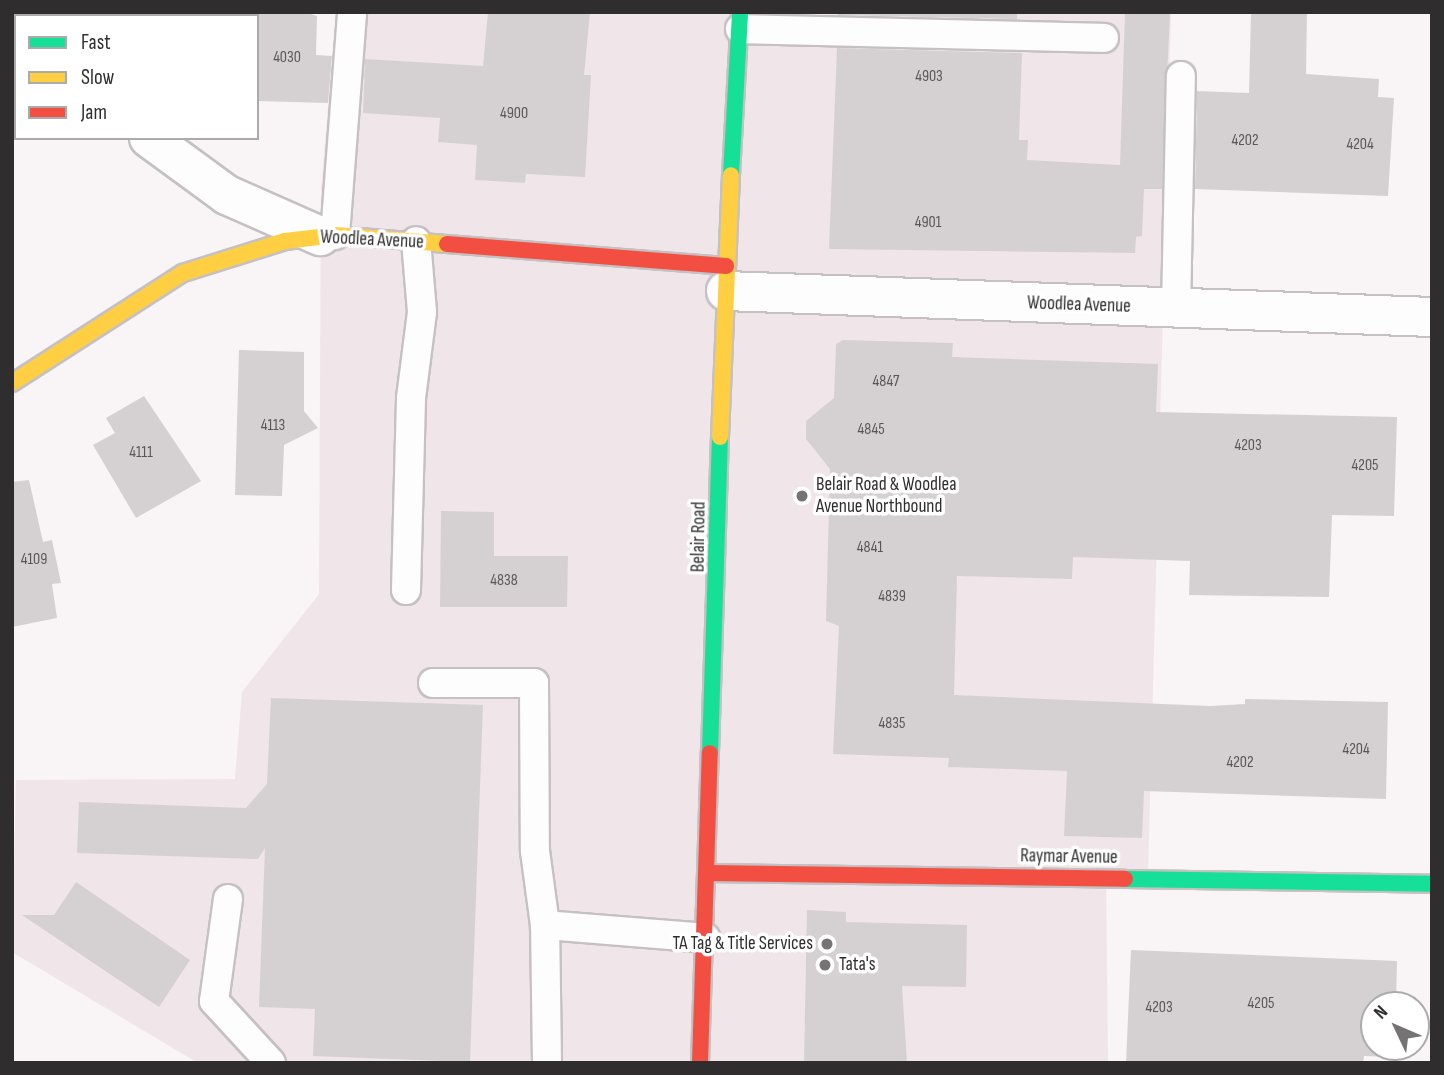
<!DOCTYPE html>
<html>
<head>
<meta charset="utf-8">
<style>
	body { margin:0 }
	#map { position:relative; width:1444px; height:1075px; overflow:hidden; background:#f9f4f6; font-family:"Sofia Sans Condensed",sans-serif }
	div>[style] { position:absolute }
	.built>* { inset:0; background:#f0e5e9 }
	.building>* { inset:0; background:#d5d1d3 }
	.roads { filter:drop-shadow(2px 0 #c5c1c3) drop-shadow(-2px 0 #c5c1c3) drop-shadow(0 2px #c5c1c3) drop-shadow(0 -2px #c5c1c3) }
	.lane>* { height:28px; margin:-14px; padding:0 14px; transform-origin:14px; border-radius:14px; background:#fefdfe }
	.street>* { height:38px; margin:-19px; padding:0 19px; transform-origin:19px; border-radius:19px; background:#fefdfe }
	.fast>* { height:16px; margin:-8px; padding:0 8px; transform-origin:8px; border-radius:8px; background:#16e098 }
	.slow>* { height:16px; margin:-8px; padding:0 8px; transform-origin:8px; border-radius:8px; background:#ffcf43 }
	.jam>* { height:16px; margin:-8px; padding:0 8px; transform-origin:8px; border-radius:8px; background:#f24e42 }
	.dots>* { width:19px; height:19px; translate:-50% -50%; box-sizing:border-box; border:4px solid #fff; border-radius:50% }
	span { translate:-50% -50%; white-space:nowrap; text-align:center; line-height:1.15; -webkit-text-stroke:7px #fff; paint-order:stroke }
	.number-label { font-size:16px; color:#585657 }
	.number-label span { -webkit-text-stroke-width:0 }
	.street-label { font-size:19px; color:#2f2d2e }
	.poi-label { font-size:19px; color:#2f2d2e }
	.left { translate:0 -50%; text-align:left }
	.right { translate:-100% -50%; text-align:right }
	.frame { position:absolute; inset:0; border:14px solid #2f2d2e; pointer-events:none }
	.legend { position:absolute; left:14px; top:14px; width:245px; height:126px; box-sizing:border-box; background:#fff; border:2px solid #acabab; margin:0; padding:9px 12px; list-style:none; font-size:21px; color:#2f2d2e }
	.legend li { display:flex; align-items:center; gap:14px; height:35px }
	.legend b { width:35px; border:2px solid #acabab }
	.north { position:absolute; left:1360px; top:991px; width:70px; height:70px; box-sizing:border-box; background:#fff; border:2px solid #acabab; border-radius:50%; rotate:314deg; font-size:19px; font-weight:700; line-height:28px; text-align:center; color:#2f2d2e }
	.north::after { content:''; display:block; margin:auto; width:24px; height:32px; background:#767374; clip-path:polygon(50% 0,100% 100%,50% 72%,0 100%) }
</style>
</head>
<body>
<div id="map">
	<div class="built">
		<i style="clip-path:polygon(336px 12px,1171px 12px,1148px 874px,1106px 872px,1108px 1063px,198px 1063px,12px 952px,16px 780px,235px 779px,242px 692px,319px 594px,321px 189px)"></i>
	</div>
	<div class="building">
		<i style="clip-path:polygon(305px 12px,317px 16px,316px 55px,332px 56px,328px 103px,257px 101px,257px 14px)"></i>
		<i style="clip-path:polygon(488px 12px,590px 12px,584px 75px,591px 75px,585px 177px,526px 174px,525px 183px,475px 180px,477px 145px,438px 142px,440px 118px,363px 113px,365px 59px,483px 66px)"></i>
		<i style="clip-path:polygon(838px 12px,1017px 12px,1017px 19px,838px 15px)"></i>
		<i style="clip-path:polygon(1125px 12px,1170px 12px,1162px 189px,1144px 189px,1142px 236px,1136px 237px,1135px 253px,829px 249px,837px 48px,1022px 53px,1019px 140px,1028px 140px,1027px 160px,1120px 165px)"></i>
		<i style="clip-path:polygon(1251px 12px,1307px 12px,1306px 74px,1379px 79px,1378px 97px,1394px 98px,1388px 196px,1195px 189px,1197px 91px,1249px 93px)"></i>
		<i style="clip-path:polygon(843px 340px,953px 343px,952px 357px,1158px 364px,1156px 412px,1397px 417px,1394px 516px,1332px 515px,1329px 597px,1189px 595px,1190px 561px,1073px 557px,1072px 579px,957px 576px,954px 695px,1210px 706px,1245px 704px,1245px 699px,1388px 702px,1386px 799px,1144px 791px,1142px 838px,1064px 836px,1067px 771px,948px 767px,949px 758px,833px 754px,839px 626px,826px 621px,830px 469px,806px 439px,806px 421px,834px 398px,836px 344px)"></i>
		<i style="clip-path:polygon(239px 350px,304px 352px,304px 411px,318px 428px,284px 445px,282px 496px,235px 495px)"></i>
		<i style="clip-path:polygon(144px 396px,201px 481px,136px 518px,93px 445px,115px 433px,106px 418px)"></i>
		<i style="clip-path:polygon(29px 480px,43px 542px,52px 540px,61px 583px,52px 584px,57px 618px,12px 627px,12px 482px)"></i>
		<i style="clip-path:polygon(441px 511px,494px 512px,494px 556px,568px 556px,567px 607px,440px 607px)"></i>
		<i style="clip-path:polygon(271px 698px,483px 705px,470px 1062px,313px 1056px,315px 1009px,259px 1007px,265px 848px,258px 859px,77px 853px,79px 802px,246px 808px,267px 784px)"></i>
		<i style="clip-path:polygon(76px 882px,190px 960px,159px 1007px,22px 915px,54px 915px)"></i>
		<i style="clip-path:polygon(807px 910px,846px 912px,846px 922px,967px 925px,966px 987px,902px 986px,907px 1063px,804px 1063px)"></i>
		<i style="clip-path:polygon(1131px 950px,1397px 961px,1396px 1005px,1374px 1005px,1374px 1047px,1394px 1047px,1394px 1057px,1364px 1056px,1363px 1063px,1126px 1063px)"></i>
	</div>
	<div class="roads">
		<div class="lane">
			<i style="left:740px;top:29px;width:364px;rotate:1.4deg"></i>
			<i style="left:335px;top:235px;width:224px;rotate:-85.6deg"></i>
			<i style="left:1176px;top:309px;width:233px;rotate:-88.8deg"></i>
			<i style="left:406px;top:590px;width:192px;rotate:-88.5deg"></i>
			<i style="left:411px;top:398px;width:87px;rotate:-82.7deg"></i>
			<i style="left:422px;top:312px;width:71px;rotate:-94.8deg"></i>
			<i style="left:433px;top:683px;width:101px"></i>
			<i style="left:534px;top:683px;width:168px;rotate:89.7deg"></i>
			<i style="left:535px;top:851px;width:75px;rotate:82.3deg"></i>
			<i style="left:228px;top:899px;width:103px;rotate:97.8deg"></i>
			<i style="left:214px;top:1001px;width:84px;rotate:47.4deg"></i>
			<i style="left:547px;top:1063px;width:138px;rotate:-90.8deg"></i>
			<i style="left:545px;top:925px;width:161px;rotate:4.6deg"></i>
		</div>
		<div class="street">
			<i style="left:39px;top:12px;width:4px;rotate:63deg"></i>
			<i style="left:149px;top:138px;width:97px;rotate:36.2deg"></i>
			<i style="left:227px;top:195px;width:102px;rotate:23.8deg"></i>
			<i style="left:726px;top:291px;width:706px;rotate:2.11deg"></i>
		</div>
		<div class="fast">
			<i style="left:731px;top:175px;width:163px;rotate:-86.8deg"></i>
			<i style="left:710px;top:753px;width:316px;rotate:-88.2deg"></i>
			<i style="left:1125px;top:879px;width:307px;rotate:0.9deg"></i>
		</div>
		<div class="slow">
			<i style="left:12px;top:383px;width:203px;rotate:-32.8deg"></i>
			<i style="left:183px;top:273px;width:107px;rotate:-17.4deg"></i>
			<i style="left:285px;top:241px;width:50px;rotate:-6.8deg"></i>
			<i style="left:335px;top:235px;width:112px;rotate:4.6deg"></i>
			<i style="left:720px;top:437px;width:262px;rotate:-87.6deg"></i>
		</div>
		<div class="jam">
			<i style="left:447px;top:244px;width:280px;rotate:4.5deg"></i>
			<i style="left:707px;top:873px;width:418px;rotate:0.8deg"></i>
			<i style="left:700px;top:1063px;width:310px;rotate:-88.2deg"></i>
		</div>
	</div>
	<div class="dots">
		<i style="left:802px;top:496px;background:#767374"></i>
		<i style="left:827px;top:944px;background:#767374"></i>
		<i style="left:825px;top:965px;background:#767374"></i>
	</div>
	<div class="number-label">
		<span style="left:287px;top:58px">4030</span>
		<span style="left:929px;top:77px">4903</span>
		<span style="left:514px;top:114px">4900</span>
		<span style="left:1245px;top:141px">4202</span>
		<span style="left:1360px;top:145px">4204</span>
		<span style="left:928px;top:223px">4901</span>
		<span style="left:886px;top:382px">4847</span>
		<span style="left:273px;top:426px">4113</span>
		<span style="left:871px;top:430px">4845</span>
		<span style="left:1248px;top:446px">4203</span>
		<span style="left:141px;top:453px">4111</span>
		<span style="left:1365px;top:466px">4205</span>
		<span style="left:870px;top:548px">4841</span>
		<span style="left:34px;top:560px">4109</span>
		<span style="left:504px;top:581px">4838</span>
		<span style="left:892px;top:597px">4839</span>
		<span style="left:892px;top:724px">4835</span>
		<span style="left:1356px;top:750px">4204</span>
		<span style="left:1240px;top:763px">4202</span>
		<span style="left:1261px;top:1004px">4205</span>
		<span style="left:1159px;top:1008px">4203</span>
	</div>
	<div class="street-label">
		<span style="left:372px;top:240px;rotate:3deg">Woodlea Avenue</span>
		<span style="left:1079px;top:305px;rotate:2deg">Woodlea Avenue</span>
		<span style="left:699px;top:537px;rotate:-89deg">Belair Road</span>
		<span style="left:1069px;top:857px;rotate:1deg">Raymar Avenue</span>
	</div>
	<div class="poi-label">
		<span class="left" style="left:816px;top:496px">Belair Road &amp; Woodlea<br>Avenue Northbound</span>
		<span class="right" style="left:813px;top:944px">TA Tag &amp; Title Services</span>
		<span class="left" style="left:839px;top:965px">Tata's</span>
	</div>
	<div class="frame"></div>
	<ul class="legend">
	<li><b style="height:9px;background:#16e098"></b>Fast</li>
	<li><b style="height:9px;background:#ffcf43"></b>Slow</li>
	<li><b style="height:9px;background:#f24e42"></b>Jam</li>
	</ul>
	<div class="north">N</div>
</div>
</body>
</html>
